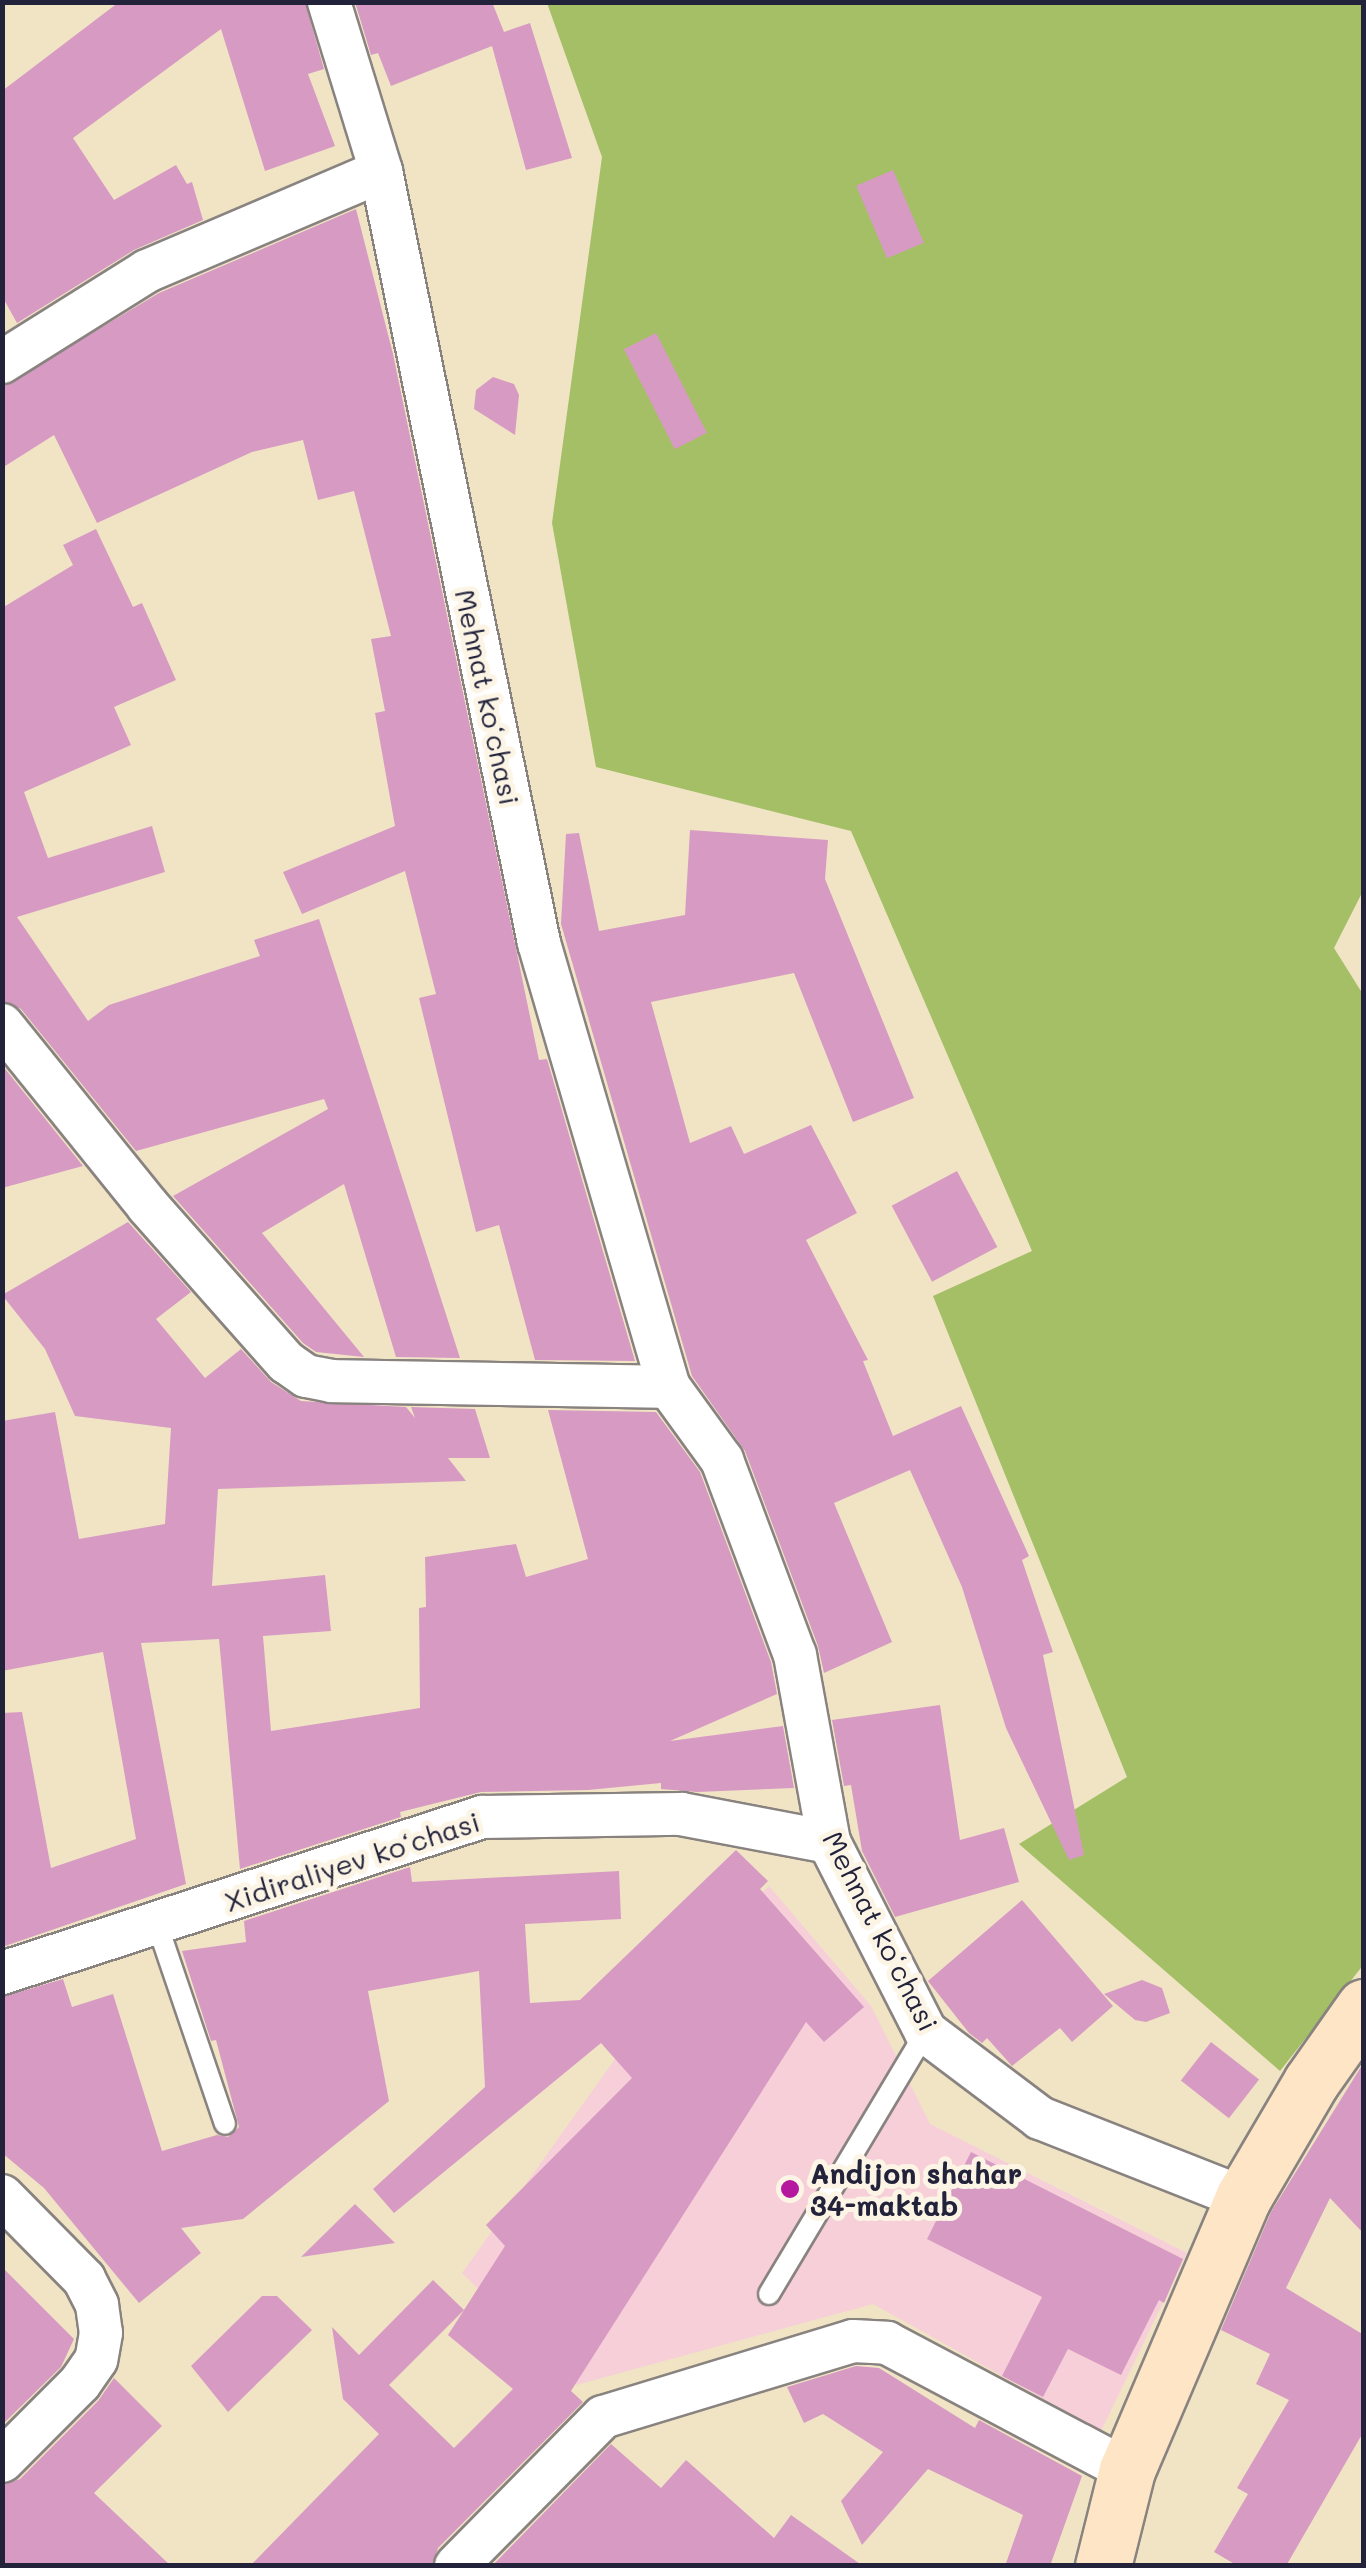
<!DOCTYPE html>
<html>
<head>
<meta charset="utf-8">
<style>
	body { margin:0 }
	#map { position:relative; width:1366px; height:2568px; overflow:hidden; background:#f0e4c5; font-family:Mali,sans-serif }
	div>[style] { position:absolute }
	.built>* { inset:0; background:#f6cfd8 }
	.green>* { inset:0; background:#a4bf66 }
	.building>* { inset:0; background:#d79bc3; transform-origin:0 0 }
	.roads { filter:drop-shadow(2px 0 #898380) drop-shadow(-2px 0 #898380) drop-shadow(0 2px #898380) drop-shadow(0 -2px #898380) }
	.lane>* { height:20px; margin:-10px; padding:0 10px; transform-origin:10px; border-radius:10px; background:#fff }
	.street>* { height:42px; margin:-21px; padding:0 21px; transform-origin:21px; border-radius:21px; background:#fff }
	.secondary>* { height:55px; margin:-27.5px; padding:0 27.5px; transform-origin:27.5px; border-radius:27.5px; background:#fde5c5 }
	.dots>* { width:28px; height:28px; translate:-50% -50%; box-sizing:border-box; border:5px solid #fcf5e5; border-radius:50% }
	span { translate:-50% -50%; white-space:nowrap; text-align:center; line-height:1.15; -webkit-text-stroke:10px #fcf5e5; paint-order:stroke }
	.street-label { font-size:28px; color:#22223b }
	.poi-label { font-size:28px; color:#22223b; font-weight:700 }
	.left { translate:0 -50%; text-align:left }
	.frame { position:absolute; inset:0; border:5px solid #22223b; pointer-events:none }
</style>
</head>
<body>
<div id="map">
	<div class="built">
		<i style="clip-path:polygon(769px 1886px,871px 2006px,930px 2124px,1187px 2253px,1101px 2431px,873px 2304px,576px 2385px,462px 2273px,673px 1978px)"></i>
	</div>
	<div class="green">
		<i style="clip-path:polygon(547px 3px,1363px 3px,1364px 889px,1334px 948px,1364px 996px,1364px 1964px,1280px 2071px,1019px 1844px,1127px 1777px,933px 1296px,1032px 1251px,851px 831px,596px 767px,552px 523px,602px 157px)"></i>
	</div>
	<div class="building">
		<i style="clip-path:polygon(119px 2px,305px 2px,324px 69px,308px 74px,335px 146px,265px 171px,221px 29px,73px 138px,114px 200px,176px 165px,187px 184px,192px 182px,203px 220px,134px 250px,17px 323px,2px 296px,2px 91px)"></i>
		<i style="clip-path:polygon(355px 2px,492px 2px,504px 32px,530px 23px,572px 158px,526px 170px,492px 46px,391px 86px,378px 53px,371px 55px)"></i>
		<i style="left:893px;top:170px;width:79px;height:40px;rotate:67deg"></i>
		<i style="clip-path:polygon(356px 209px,393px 354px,539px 1060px,547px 1059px,635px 1361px,535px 1360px,499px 1225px,476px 1232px,419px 998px,436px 994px,405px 871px,302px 914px,283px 872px,395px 826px,375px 713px,385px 711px,371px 639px,391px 636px,354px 491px,318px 500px,303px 440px,252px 452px,97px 523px,54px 435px,2px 468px,2px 387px,159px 293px)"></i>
		<i style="left:656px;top:333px;width:112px;height:36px;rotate:63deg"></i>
		<i style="clip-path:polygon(493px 377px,514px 384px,519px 395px,515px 435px,474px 409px,476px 390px)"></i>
		<i style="clip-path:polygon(96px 529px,133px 607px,142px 603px,176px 680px,114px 707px,131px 745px,24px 792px,48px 858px,152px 826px,165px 872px,17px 917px,88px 1021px,109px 1005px,260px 956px,254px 940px,319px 919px,460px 1358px,396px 1357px,344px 1184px,262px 1233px,364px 1357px,316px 1352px,303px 1343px,173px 1196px,328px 1109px,324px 1099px,136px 1151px,21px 1009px,2px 1001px,2px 608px,73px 565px,63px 545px)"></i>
		<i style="clip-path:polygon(690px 830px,828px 840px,825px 879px,914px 1098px,853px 1122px,794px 973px,651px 1002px,690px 1143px,731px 1126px,744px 1154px,811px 1125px,857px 1213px,806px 1240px,868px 1360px,863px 1361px,893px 1436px,961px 1406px,1029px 1556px,1022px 1560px,1053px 1652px,1043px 1655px,1084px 1855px,1069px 1860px,1006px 1728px,962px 1587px,910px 1470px,834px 1503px,892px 1642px,824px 1673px,818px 1646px,745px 1451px,692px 1376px,561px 924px,566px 834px,579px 833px,599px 931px,685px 915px)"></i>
		<i style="clip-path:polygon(2px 1065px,83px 1166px,2px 1188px)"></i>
		<i style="left:957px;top:1171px;width:86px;height:74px;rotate:62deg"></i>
		<i style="clip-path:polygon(128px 1222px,191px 1292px,156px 1319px,205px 1378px,241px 1349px,271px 1382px,301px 1401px,406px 1407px,415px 1418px,411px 1407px,475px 1409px,490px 1458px,448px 1458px,466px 1481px,218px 1489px,212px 1586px,325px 1575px,331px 1631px,263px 1636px,271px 1731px,420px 1708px,419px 1608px,426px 1607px,425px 1557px,516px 1544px,526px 1577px,588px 1559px,548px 1410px,656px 1412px,700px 1472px,771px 1662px,777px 1694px,670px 1741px,783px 1726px,794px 1788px,697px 1792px,661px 1789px,661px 1783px,588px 1790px,481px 1792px,400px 1812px,401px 1817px,240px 1869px,219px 1639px,141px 1643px,186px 1884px,2px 1947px,2px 1713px,22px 1712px,51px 1868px,136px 1839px,103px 1652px,2px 1671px,2px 1421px,55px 1412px,79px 1539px,165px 1524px,171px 1428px,75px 1416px,45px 1349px,2px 1295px)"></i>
		<i style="clip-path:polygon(940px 1705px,960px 1840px,1004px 1828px,1019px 1882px,895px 1917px,862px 1851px,851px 1785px,844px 1786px,832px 1720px)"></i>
		<i style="clip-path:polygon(736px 1850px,768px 1881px,760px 1889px,864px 2007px,824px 2042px,806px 2022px,571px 2391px,583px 2402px,438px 2548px,432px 2566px,250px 2566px,379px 2434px,343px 2399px,332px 2327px,359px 2355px,433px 2280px,464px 2310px,389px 2385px,454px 2448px,513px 2389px,448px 2335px,505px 2246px,486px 2225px,632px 2078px,601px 2043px,394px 2213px,373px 2189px,485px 2087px,479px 1971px,368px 1991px,389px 2101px,243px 2219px,181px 2228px,201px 2253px,139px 2303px,44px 2188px,2px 2153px,2px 1997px,63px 1979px,72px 2007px,113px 1994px,162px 2151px,217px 2135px,228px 2137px,239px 2127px,216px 2040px,211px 2041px,182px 1951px,246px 1942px,244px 1921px,410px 1867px,412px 1882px,619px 1871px,621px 1919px,525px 1924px,530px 2003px,580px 2000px)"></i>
		<i style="clip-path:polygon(1022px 1900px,1113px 2006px,1072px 2042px,1060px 2028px,1012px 2066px,987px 2038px,982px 2043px,969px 2033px,928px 1981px)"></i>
		<i style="clip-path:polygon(1142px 1980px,1162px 1988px,1170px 2013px,1146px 2022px,1135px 2020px,1104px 1994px)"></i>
		<i style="left:1211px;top:2042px;width:61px;height:49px;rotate:38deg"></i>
		<i style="clip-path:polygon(1364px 2062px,1364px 2234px,1330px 2198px,1286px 2288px,1364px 2335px,1364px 2431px,1286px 2566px,1238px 2566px,1214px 2552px,1248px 2494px,1237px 2488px,1289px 2400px,1256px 2384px,1270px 2354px,1221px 2330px,1271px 2212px)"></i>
		<i style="clip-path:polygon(971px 2152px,1183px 2259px,1164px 2303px,1159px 2300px,1121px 2375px,1068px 2349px,1043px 2397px,1002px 2376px,1042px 2297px,927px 2239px)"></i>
		<i style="clip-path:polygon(355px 2204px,395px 2243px,301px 2257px)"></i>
		<i style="clip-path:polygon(2px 2267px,74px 2339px,61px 2367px,2px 2425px)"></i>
		<i style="clip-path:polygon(262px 2296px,277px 2296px,312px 2330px,228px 2412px,191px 2366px)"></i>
		<i style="clip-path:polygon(856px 2366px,879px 2368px,975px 2428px,979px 2420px,1082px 2476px,1050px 2566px,1005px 2566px,1023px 2515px,928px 2469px,862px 2545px,841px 2501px,883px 2452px,823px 2414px,804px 2423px,787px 2387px)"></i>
		<i style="clip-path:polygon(114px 2378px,162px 2426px,94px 2493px,171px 2566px,2px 2566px,2px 2485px,20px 2479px,98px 2401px)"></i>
		<i style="clip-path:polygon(611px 2444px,661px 2488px,686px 2460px,774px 2538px,791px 2515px,863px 2566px,492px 2566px)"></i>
	</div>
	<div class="roads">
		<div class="lane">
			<i style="left:157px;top:1924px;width:211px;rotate:71.2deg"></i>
			<i style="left:769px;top:2294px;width:305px;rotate:-59.1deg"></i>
		</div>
		<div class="street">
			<i style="left:329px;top:2px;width:177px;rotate:72.9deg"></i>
			<i style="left:381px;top:171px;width:788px;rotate:78.43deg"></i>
			<i style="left:539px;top:943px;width:463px;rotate:73.7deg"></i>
			<i style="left:669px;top:1387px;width:90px;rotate:54deg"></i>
			<i style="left:722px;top:1460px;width:208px;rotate:69.5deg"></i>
			<i style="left:795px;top:1655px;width:190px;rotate:79.7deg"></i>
			<i style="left:829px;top:1842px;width:213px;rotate:63deg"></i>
			<i style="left:926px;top:2032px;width:143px;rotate:37deg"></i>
			<i style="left:1040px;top:2118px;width:218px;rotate:21.5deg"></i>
			<i style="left:2px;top:362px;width:171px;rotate:-32.1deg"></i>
			<i style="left:147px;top:271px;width:254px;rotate:-23.1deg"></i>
			<i style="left:2px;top:1025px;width:231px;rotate:51.1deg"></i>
			<i style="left:147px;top:1205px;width:210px;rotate:48.5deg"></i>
			<i style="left:286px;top:1362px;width:24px;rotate:35deg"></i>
			<i style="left:306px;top:1376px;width:26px;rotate:11deg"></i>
			<i style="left:332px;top:1381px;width:337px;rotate:1deg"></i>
			<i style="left:2px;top:1973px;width:505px;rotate:-18deg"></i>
			<i style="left:482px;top:1817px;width:199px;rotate:-0.9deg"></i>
			<i style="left:681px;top:1814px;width:151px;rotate:10.7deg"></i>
			<i style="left:2px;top:2196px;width:117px;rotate:45.3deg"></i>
			<i style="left:84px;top:2279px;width:29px;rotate:63deg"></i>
			<i style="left:97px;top:2305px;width:28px;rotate:82deg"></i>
			<i style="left:101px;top:2333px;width:27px;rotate:100deg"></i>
			<i style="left:96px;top:2360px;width:28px;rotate:125deg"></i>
			<i style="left:80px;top:2383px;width:110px;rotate:135deg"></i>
			<i style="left:456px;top:2566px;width:209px;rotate:-45.4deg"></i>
			<i style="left:603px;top:2417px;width:261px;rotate:-16.9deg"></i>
			<i style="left:853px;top:2341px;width:34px;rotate:3deg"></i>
			<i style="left:887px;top:2343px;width:272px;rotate:27.9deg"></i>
		</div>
		<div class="secondary">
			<i style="left:1103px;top:2566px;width:99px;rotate:-76deg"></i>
			<i style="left:1127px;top:2470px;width:296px;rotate:-66.9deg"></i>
			<i style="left:1243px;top:2198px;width:134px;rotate:-59.6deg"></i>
			<i style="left:1311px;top:2082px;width:92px;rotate:-54.8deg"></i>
		</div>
	</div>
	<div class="dots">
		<i style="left:790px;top:2189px;background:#b5179e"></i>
	</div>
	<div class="street-label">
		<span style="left:488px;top:697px;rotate:78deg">Mehnat koʻchasi</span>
		<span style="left:352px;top:1861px;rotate:-18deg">Xidiraliyev koʻchasi</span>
		<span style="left:881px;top:1931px;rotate:63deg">Mehnat koʻchasi</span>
	</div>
	<div class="poi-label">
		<span class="left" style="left:810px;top:2189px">Andijon shahar<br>34-maktab</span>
	</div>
	<div class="frame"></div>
</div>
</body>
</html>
